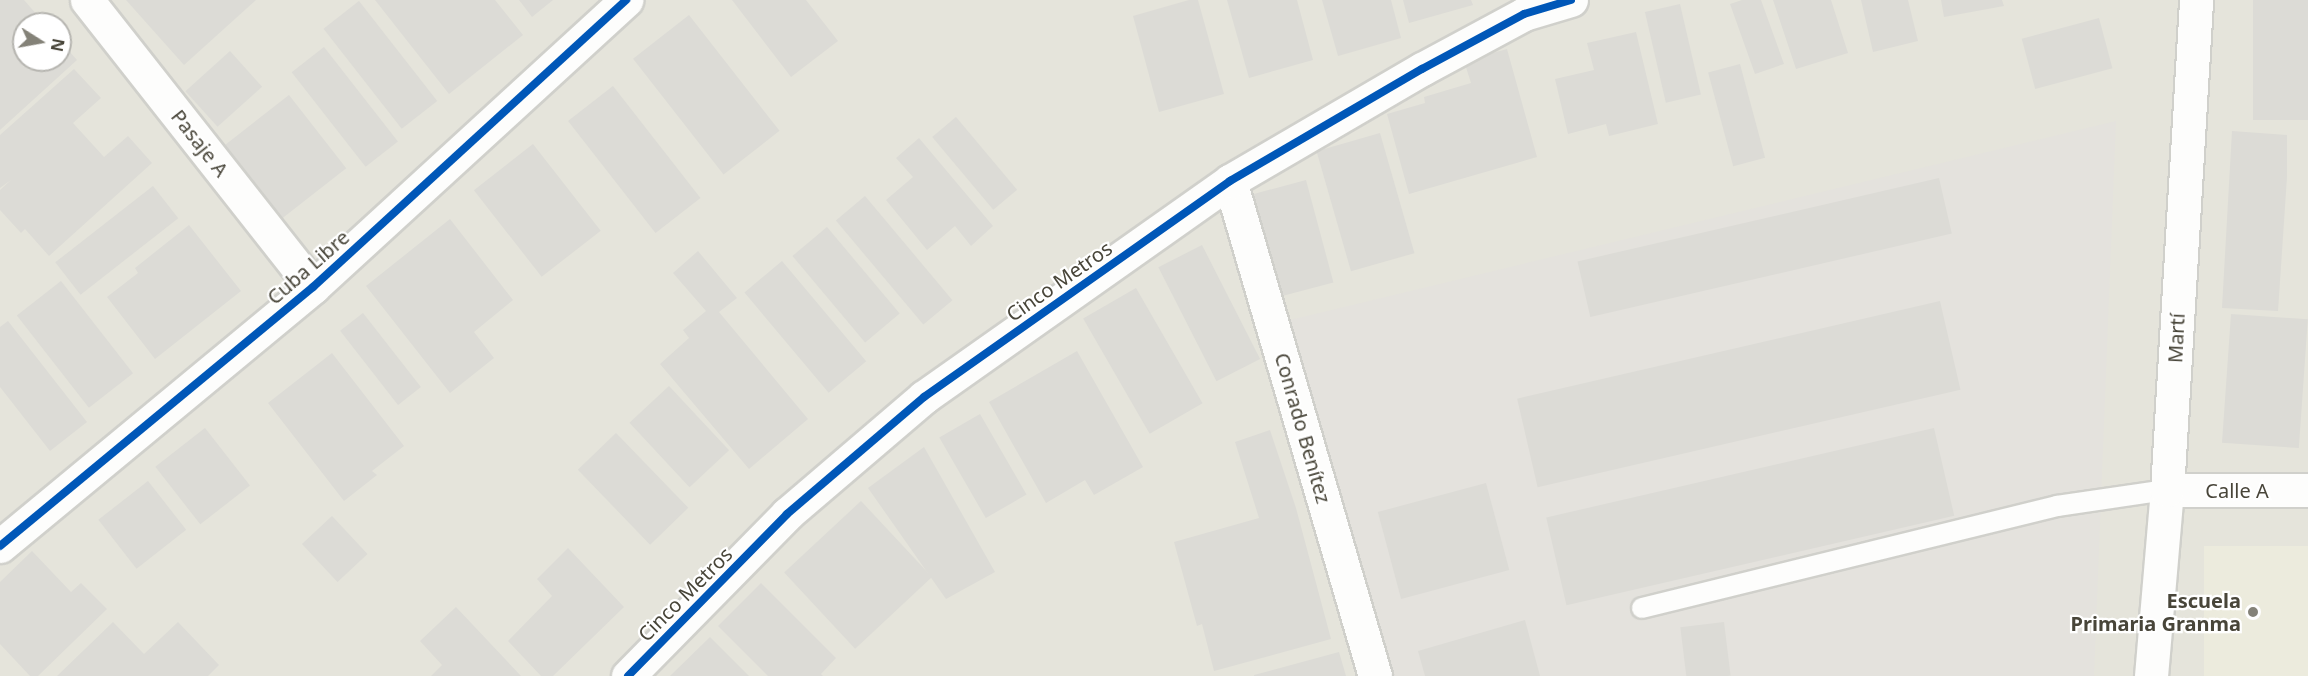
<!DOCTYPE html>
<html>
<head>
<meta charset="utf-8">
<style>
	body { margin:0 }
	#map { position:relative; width:2308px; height:676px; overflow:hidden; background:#f2f2ed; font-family:"Noto Sans",sans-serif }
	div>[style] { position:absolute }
	.residential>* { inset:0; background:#e5e4db }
	.industrial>* { inset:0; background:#e4e2dd }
	.education>* { inset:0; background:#ecebdd; transform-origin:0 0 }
	.building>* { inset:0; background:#dcdbd6; transform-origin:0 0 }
	.roads { filter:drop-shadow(2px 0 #d0d0cb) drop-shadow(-2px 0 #d0d0cb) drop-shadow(0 2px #d0d0cb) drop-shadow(0 -2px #d0d0cb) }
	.service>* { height:20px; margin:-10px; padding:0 10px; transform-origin:10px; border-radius:10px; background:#fdfdfc }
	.minor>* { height:33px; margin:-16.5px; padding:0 16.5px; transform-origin:16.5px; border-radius:16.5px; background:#fdfdfc }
	.tertiary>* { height:33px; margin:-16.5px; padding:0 16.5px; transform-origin:16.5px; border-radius:16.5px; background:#fdfdfc }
	.cycleway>* { height:8px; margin:-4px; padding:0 4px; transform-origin:4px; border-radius:4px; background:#0057b8 }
	.dots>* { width:16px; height:16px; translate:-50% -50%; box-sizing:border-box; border:3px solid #fff; border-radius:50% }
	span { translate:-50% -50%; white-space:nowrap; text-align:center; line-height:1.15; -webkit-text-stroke:4.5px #fff; paint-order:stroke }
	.street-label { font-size:20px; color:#484539 }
	.poi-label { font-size:20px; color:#484539; font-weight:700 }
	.right { translate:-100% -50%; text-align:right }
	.north { position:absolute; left:12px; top:12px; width:60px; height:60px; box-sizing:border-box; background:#fff; border:2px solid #b6b5b0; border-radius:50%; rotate:101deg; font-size:16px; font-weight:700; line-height:24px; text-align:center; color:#484539 }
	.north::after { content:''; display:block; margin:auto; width:21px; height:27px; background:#848278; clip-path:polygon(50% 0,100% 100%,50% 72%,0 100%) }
</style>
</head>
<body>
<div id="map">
	<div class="residential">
		<i style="clip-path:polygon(evenodd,0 0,2308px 0,2308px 676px,0 676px,0 0,24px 24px,60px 24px,60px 60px,24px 60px,24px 24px)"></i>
	</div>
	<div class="industrial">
		<i style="clip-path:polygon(2116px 121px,2094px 676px,1391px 676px,1290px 320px)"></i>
	</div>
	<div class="education">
		<i style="left:2308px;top:546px;width:130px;height:104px;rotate:90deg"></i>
	</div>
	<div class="building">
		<i style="clip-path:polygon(0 0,24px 0,45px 24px,24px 24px,24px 60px,60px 60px,60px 41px,77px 60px,0 130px)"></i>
		<i style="clip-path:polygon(126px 0,256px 0,184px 65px)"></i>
		<i style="clip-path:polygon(375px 0,495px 0,523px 35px,449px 94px)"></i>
		<i style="clip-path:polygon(519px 0,553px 0,532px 17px)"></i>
		<i style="clip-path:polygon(732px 0,806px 0,838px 41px,791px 77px)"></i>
		<i style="clip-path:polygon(1189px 0,1198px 0,1224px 94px,1159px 112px,1133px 16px)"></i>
		<i style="clip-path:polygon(1227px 0,1297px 0,1313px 60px,1249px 78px)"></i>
		<i style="clip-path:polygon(1322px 0,1391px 0,1401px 38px,1338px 56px)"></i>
		<i style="clip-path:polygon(1403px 0,1471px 0,1473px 5px,1409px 23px)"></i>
		<i style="clip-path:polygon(1742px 0,1761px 0,1784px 64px,1755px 74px,1730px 4px)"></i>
		<i style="clip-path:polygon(1773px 0,1831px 0,1848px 53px,1796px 69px)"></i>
		<i style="clip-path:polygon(1861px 0,1908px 0,1918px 41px,1873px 52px)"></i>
		<i style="clip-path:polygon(1941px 0,2002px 0,2004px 6px,1944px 17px)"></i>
		<i style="left:2253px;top:0;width:55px;height:120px"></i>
		<i style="left:359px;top:1px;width:127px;height:45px;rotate:52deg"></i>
		<i style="left:1680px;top:4px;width:93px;height:36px;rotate:77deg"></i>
		<i style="left:689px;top:15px;width:147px;height:71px;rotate:52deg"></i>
		<i style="left:2099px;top:18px;width:52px;height:80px;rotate:75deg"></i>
		<i style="clip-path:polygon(1636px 32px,1658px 124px,1609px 136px,1606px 124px,1568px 134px,1555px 79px,1594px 70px,1587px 43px)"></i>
		<i style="left:324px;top:47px;width:120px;height:41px;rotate:52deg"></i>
		<i style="clip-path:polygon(1507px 49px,1537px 157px,1409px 194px,1387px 114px,1425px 103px,1424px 97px,1471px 83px,1464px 61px)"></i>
		<i style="left:230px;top:51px;width:48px;height:60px;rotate:48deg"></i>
		<i style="left:1740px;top:64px;width:97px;height:33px;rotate:75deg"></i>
		<i style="clip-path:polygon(74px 69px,101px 98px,73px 123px,104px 157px,128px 136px,152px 163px,49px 256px,25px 229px,21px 233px,0 210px,0 190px,11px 180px,0 188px,0 135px)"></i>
		<i style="left:613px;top:86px;width:142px;height:57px;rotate:52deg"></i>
		<i style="left:289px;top:95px;width:93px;height:86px;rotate:52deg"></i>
		<i style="left:956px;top:117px;width:95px;height:31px;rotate:50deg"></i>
		<i style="clip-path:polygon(2232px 131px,2287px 135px,2287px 177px,2278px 311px,2222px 308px)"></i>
		<i style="left:1380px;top:133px;width:125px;height:66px;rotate:74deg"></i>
		<i style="clip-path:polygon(919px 138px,993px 226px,971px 246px,955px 226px,927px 250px,886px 200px,913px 177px,896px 158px)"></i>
		<i style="left:533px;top:144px;width:110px;height:75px;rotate:52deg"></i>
		<i style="left:1939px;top:178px;width:57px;height:371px;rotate:77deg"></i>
		<i style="left:1306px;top:180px;width:106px;height:55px;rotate:75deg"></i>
		<i style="left:153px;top:186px;width:41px;height:124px;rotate:52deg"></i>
		<i style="left:865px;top:196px;width:136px;height:38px;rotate:50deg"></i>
		<i style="clip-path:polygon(450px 219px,513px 300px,474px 332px,494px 358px,450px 393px,366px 286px)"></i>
		<i style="clip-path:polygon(189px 225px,241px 291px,155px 359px,107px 297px,138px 273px,135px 268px)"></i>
		<i style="left:827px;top:227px;width:113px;height:45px;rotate:50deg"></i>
		<i style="left:1202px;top:245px;width:128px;height:49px;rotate:63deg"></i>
		<i style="clip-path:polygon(698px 251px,737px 298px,719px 312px,808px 419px,749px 469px,660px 364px,689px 338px,683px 330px,706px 311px,673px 273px)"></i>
		<i style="left:782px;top:261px;width:131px;height:49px;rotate:50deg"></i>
		<i style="left:61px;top:281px;width:117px;height:56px;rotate:52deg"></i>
		<i style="left:1136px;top:288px;width:133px;height:61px;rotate:60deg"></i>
		<i style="left:1940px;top:301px;width:91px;height:434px;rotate:77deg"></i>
		<i style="left:363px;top:313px;width:94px;height:29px;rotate:52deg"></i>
		<i style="left:2231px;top:314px;width:77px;height:129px;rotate:4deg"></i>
		<i style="clip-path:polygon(8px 321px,87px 422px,50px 451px,0 387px,0 327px)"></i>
		<i style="clip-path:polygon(1077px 351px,1143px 467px,1094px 495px,1085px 480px,1046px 503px,989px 402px)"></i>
		<i style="clip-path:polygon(332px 353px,404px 446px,372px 471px,377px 475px,344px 501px,268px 403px)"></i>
		<i style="left:669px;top:386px;width:88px;height:54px;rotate:47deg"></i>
		<i style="left:980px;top:414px;width:93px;height:47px;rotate:60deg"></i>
		<i style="left:205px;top:428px;width:73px;height:63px;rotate:52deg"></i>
		<i style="left:1934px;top:428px;width:90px;height:398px;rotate:77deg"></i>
		<i style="clip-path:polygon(1270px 430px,1296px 508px,1331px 639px,1214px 671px,1202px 624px,1197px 626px,1174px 542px,1259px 518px,1235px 442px)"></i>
		<i style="left:616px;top:433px;width:104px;height:53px;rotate:46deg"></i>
		<i style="clip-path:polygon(924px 447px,995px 572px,946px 599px,868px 488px)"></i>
		<i style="left:148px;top:481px;width:62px;height:63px;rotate:52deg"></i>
		<i style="left:1486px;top:483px;width:90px;height:112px;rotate:75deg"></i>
		<i style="left:861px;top:501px;width:104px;height:105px;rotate:47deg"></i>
		<i style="left:332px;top:516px;width:52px;height:41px;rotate:47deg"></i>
		<i style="clip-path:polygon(568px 548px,624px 607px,553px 676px,541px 676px,508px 641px,552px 596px,537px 579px)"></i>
		<i style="clip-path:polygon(32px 551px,71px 592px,81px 583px,107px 609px,38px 676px,30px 676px,0 644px,0 582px)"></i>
		<i style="clip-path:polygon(761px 583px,836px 658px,821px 674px,823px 676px,768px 676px,718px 626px)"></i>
		<i style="clip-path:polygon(456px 607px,521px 676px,431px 676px,442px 665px,420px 641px)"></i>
		<i style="clip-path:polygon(1525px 620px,1540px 676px,1425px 676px,1418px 651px)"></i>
		<i style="clip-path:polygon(113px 622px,144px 654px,178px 622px,219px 665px,208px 676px,57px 676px)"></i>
		<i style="left:1724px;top:622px;width:54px;height:44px;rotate:83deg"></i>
		<i style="clip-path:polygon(710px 637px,749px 676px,670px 676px)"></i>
		<i style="clip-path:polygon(1339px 652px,1346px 676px,1254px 676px,1254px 675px)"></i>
	</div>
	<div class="roads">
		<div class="service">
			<i style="left:1642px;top:608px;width:427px;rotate:-13.8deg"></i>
			<i style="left:2057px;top:506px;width:111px;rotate:-8.3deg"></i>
		</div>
		<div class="minor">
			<i style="left:87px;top:0;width:365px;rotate:51.8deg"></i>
			<i style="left:1230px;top:181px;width:516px;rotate:73.67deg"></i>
			<i style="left:2167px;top:490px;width:141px"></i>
			<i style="left:0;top:546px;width:406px;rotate:-39.6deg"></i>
			<i style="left:313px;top:287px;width:425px;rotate:-42.5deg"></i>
			<i style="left:628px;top:676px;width:227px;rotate:-45.5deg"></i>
			<i style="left:787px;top:514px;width:180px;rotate:-40.5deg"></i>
			<i style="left:924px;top:397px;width:375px;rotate:-35.2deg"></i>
			<i style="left:1230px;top:181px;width:222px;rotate:-30.3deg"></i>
			<i style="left:1422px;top:69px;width:116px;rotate:-28.3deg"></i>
			<i style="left:1524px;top:14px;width:49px;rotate:-16.6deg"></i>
		</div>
		<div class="tertiary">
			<i style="left:2151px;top:676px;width:187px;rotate:-85.1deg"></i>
			<i style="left:2167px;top:490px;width:491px;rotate:-86.6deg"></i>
		</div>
	</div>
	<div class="cycleway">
		<i style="left:0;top:546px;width:406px;rotate:-39.6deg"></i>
		<i style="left:313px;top:287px;width:425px;rotate:-42.5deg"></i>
		<i style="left:628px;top:676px;width:227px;rotate:-45.5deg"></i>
		<i style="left:787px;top:514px;width:180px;rotate:-40.5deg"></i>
		<i style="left:924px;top:397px;width:375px;rotate:-35.2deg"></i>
		<i style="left:1230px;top:181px;width:222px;rotate:-30.3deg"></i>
		<i style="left:1422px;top:69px;width:116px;rotate:-28.3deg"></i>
		<i style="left:1524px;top:14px;width:49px;rotate:-16.6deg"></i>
	</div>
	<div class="dots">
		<i style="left:2253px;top:612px;background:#848278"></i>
	</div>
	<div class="street-label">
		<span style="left:200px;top:143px;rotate:52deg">Pasaje A</span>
		<span style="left:308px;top:267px;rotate:-41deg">Cuba Libre</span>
		<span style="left:1059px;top:281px;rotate:-35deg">Cinco Metros</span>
		<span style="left:2176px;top:338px;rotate:-87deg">Martí</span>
		<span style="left:1303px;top:428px;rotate:74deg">Conrado Benítez</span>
		<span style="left:2237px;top:490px">Calle A</span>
		<span style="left:685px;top:594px;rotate:-45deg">Cinco Metros</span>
	</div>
	<div class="poi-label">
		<span class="right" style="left:2241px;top:612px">Escuela<br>Primaria Granma</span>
	</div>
	<div class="north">N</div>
</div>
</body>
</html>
